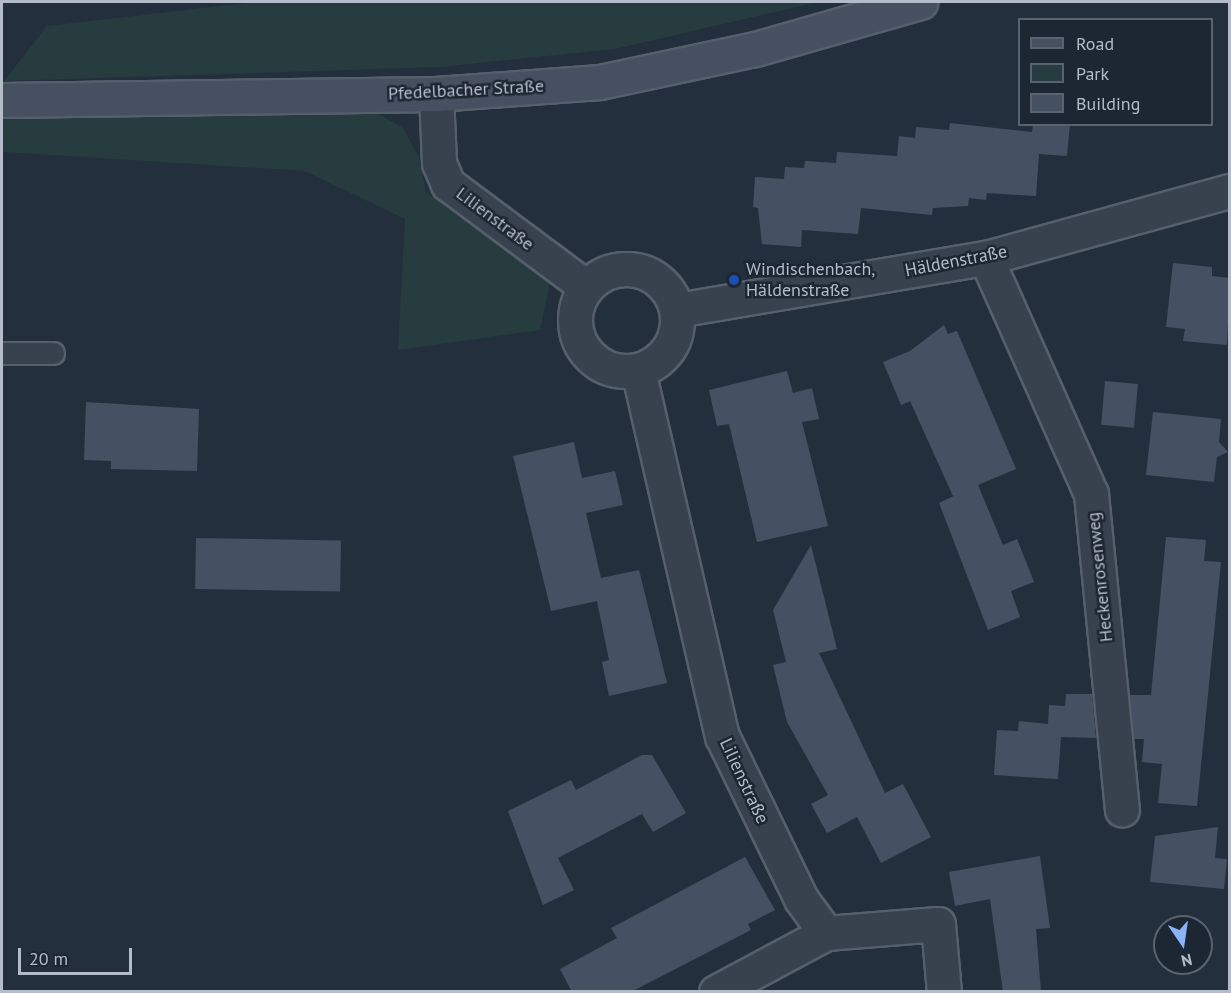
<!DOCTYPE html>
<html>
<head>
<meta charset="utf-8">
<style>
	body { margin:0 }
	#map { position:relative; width:1231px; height:993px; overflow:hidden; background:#242f3e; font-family:"PT Sans",sans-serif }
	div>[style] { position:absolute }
	.green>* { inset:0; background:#263c3f }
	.building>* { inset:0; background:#455162; transform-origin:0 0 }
	.roads { filter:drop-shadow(2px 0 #565f6c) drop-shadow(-2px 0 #565f6c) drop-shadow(0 2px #565f6c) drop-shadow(0 -2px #565f6c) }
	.lane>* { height:21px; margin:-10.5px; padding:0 10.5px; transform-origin:10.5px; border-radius:10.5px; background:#38414e }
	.street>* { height:33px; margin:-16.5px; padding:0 16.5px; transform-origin:16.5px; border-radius:16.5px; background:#38414e }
	.street>.ring { margin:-16.5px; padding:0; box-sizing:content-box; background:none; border:33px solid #38414e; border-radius:50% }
	.secondary>* { height:33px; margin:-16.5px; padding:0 16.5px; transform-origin:16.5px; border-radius:16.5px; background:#465061 }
	.dots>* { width:16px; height:16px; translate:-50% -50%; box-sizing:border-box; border:3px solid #1d2633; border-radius:50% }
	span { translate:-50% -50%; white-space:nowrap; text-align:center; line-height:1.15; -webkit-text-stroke:5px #1d2633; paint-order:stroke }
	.street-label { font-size:18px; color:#b4bcc9 }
	.poi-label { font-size:18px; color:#b4bcc9 }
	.left { translate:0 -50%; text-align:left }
	.frame { position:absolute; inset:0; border:3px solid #b4bcc9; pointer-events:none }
	.legend { position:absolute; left:1018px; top:18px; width:195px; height:108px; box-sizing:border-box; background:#1d2633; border:2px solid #59626f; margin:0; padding:8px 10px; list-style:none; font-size:18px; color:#b4bcc9 }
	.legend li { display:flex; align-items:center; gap:12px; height:30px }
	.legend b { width:30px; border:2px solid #59626f }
	.north { position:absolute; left:1153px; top:915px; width:60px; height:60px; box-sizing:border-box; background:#1d2633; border:2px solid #59626f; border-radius:50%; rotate:167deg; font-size:16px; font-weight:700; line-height:24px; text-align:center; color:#b4bcc9 }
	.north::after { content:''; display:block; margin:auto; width:21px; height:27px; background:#8ab4f8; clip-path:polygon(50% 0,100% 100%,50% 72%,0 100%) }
	.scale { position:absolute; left:18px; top:948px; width:114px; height:27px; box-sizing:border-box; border:3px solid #b4bcc9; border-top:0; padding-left:8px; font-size:18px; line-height:21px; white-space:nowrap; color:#b4bcc9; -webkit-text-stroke:4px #1d2633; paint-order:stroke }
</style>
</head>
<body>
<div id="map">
	<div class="green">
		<i style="clip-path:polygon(255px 2px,818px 2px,615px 49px,440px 67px,4px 81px,47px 26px)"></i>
		<i style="clip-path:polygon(376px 113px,403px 128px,419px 157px,426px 192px,550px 283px,540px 330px,398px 350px,405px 219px,305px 171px,2px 152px,2px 116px)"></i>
	</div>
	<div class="building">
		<i style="clip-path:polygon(950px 123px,1032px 132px,1033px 124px,1070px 124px,1067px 156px,1039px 154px,1036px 196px,987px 193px,986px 200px,969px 198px,968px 206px,933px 208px,932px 215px,861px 208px,858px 234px,802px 230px,801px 247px,762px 244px,758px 208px,753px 207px,755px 177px,784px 179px,785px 167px,804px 168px,805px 161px,836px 163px,837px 152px,897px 156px,899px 136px,915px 138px,916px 127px,949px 130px)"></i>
		<i style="clip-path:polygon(1173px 263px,1212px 267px,1212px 276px,1230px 278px,1227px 345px,1183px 341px,1185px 329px,1166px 327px)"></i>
		<i style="clip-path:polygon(944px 325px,948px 334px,957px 331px,1016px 469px,978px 485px,1003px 545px,1017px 539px,1034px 582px,1011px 591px,1020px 617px,988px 630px,939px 503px,958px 494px,953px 496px,910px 401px,901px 405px,883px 362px,910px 351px)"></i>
		<i style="clip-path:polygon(787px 371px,793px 393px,812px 388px,819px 419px,802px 422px,828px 526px,757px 542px,729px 424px,717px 426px,709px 390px)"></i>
		<i style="left:1105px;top:381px;width:33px;height:44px;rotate:5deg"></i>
		<i style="clip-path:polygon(86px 402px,199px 409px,197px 471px,111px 469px,111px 461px,84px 460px)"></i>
		<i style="clip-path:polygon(1153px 412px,1221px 419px,1219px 442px,1228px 452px,1217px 457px,1214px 482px,1146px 475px)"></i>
		<i style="clip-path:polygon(574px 442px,582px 478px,615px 471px,623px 505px,586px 513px,601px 578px,639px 570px,667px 683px,609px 696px,602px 662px,609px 660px,597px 601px,551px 611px,513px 456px)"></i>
		<i style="clip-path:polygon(1166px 537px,1206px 540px,1204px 561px,1221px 562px,1197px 806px,1158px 803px,1162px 764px,1142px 762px,1144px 739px,1134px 739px,1130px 695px,1151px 695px)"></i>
		<i style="left:196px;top:538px;width:145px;height:51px;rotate:1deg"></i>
		<i style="clip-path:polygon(811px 545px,837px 649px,819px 653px,885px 793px,903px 784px,931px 837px,881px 863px,857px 817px,827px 833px,811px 804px,828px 795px,787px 722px,773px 665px,786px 662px,773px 610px)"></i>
		<i style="clip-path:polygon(1066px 694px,1092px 694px,1096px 738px,1061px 737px,1058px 779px,994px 775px,997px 730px,1018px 731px,1019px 721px,1048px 724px,1049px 705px,1065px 706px)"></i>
		<i style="clip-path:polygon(642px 755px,652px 755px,686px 813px,653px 832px,642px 814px,558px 858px,574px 890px,543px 905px,508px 811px,571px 780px,576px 790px)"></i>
		<i style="clip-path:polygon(1218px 827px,1215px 858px,1227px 859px,1224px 889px,1150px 882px,1155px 836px)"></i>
		<i style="clip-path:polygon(1040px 856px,1050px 928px,1036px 929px,1041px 992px,1003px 992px,990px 899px,955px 906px,949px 872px)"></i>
		<i style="clip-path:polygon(745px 857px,775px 910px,748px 924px,751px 930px,631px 992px,572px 992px,560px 969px,617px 938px,611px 928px)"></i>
	</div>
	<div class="roads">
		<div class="lane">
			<i style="left:2px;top:353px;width:51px"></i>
		</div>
		<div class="street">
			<i style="left:436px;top:94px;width:69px;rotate:87.5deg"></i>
			<i style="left:439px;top:163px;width:23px;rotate:67deg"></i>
			<i style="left:448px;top:184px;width:172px;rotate:36.7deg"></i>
			<i style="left:986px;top:258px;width:258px;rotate:66deg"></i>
			<i style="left:1091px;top:494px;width:317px;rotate:84.4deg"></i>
			<i class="ring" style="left:575px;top:269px;width:69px;height:69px"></i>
			<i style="left:677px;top:310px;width:313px;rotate:-9.6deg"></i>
			<i style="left:986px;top:258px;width:253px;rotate:-15.4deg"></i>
			<i style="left:638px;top:370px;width:376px;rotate:77.1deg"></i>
			<i style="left:722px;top:736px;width:181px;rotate:64.1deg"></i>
			<i style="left:801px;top:899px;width:42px;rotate:53.7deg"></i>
			<i style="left:826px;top:933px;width:112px;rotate:-4.6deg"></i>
			<i style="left:938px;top:924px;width:68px;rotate:85deg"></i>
			<i style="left:716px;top:992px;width:125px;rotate:-28.2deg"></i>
		</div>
		<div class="secondary">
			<i style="left:2px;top:100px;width:434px;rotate:-0.8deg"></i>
			<i style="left:436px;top:94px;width:164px;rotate:-4.2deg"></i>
			<i style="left:600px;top:82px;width:158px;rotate:-12deg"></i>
			<i style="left:755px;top:49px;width:172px;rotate:-15.9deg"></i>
		</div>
	</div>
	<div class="dots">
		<i style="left:734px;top:280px;background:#1a4fb4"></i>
	</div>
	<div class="street-label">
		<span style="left:466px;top:90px;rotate:-3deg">Pfedelbacher Straße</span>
		<span style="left:495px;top:219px;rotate:37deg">Lilienstraße</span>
		<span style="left:956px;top:261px;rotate:-11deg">Häldenstraße</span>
		<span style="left:1100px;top:577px;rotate:-96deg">Heckenrosenweg</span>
		<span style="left:744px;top:781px;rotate:65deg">Lilienstraße</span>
	</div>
	<div class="poi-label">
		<span class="left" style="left:746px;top:280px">Windischenbach,<br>Häldenstraße</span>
	</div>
	<div class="frame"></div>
	<ul class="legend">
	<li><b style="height:8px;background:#465061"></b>Road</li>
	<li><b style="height:16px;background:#263c3f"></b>Park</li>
	<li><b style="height:16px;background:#455162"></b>Building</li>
	</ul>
	<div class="north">N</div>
	<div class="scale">20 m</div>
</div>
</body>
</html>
